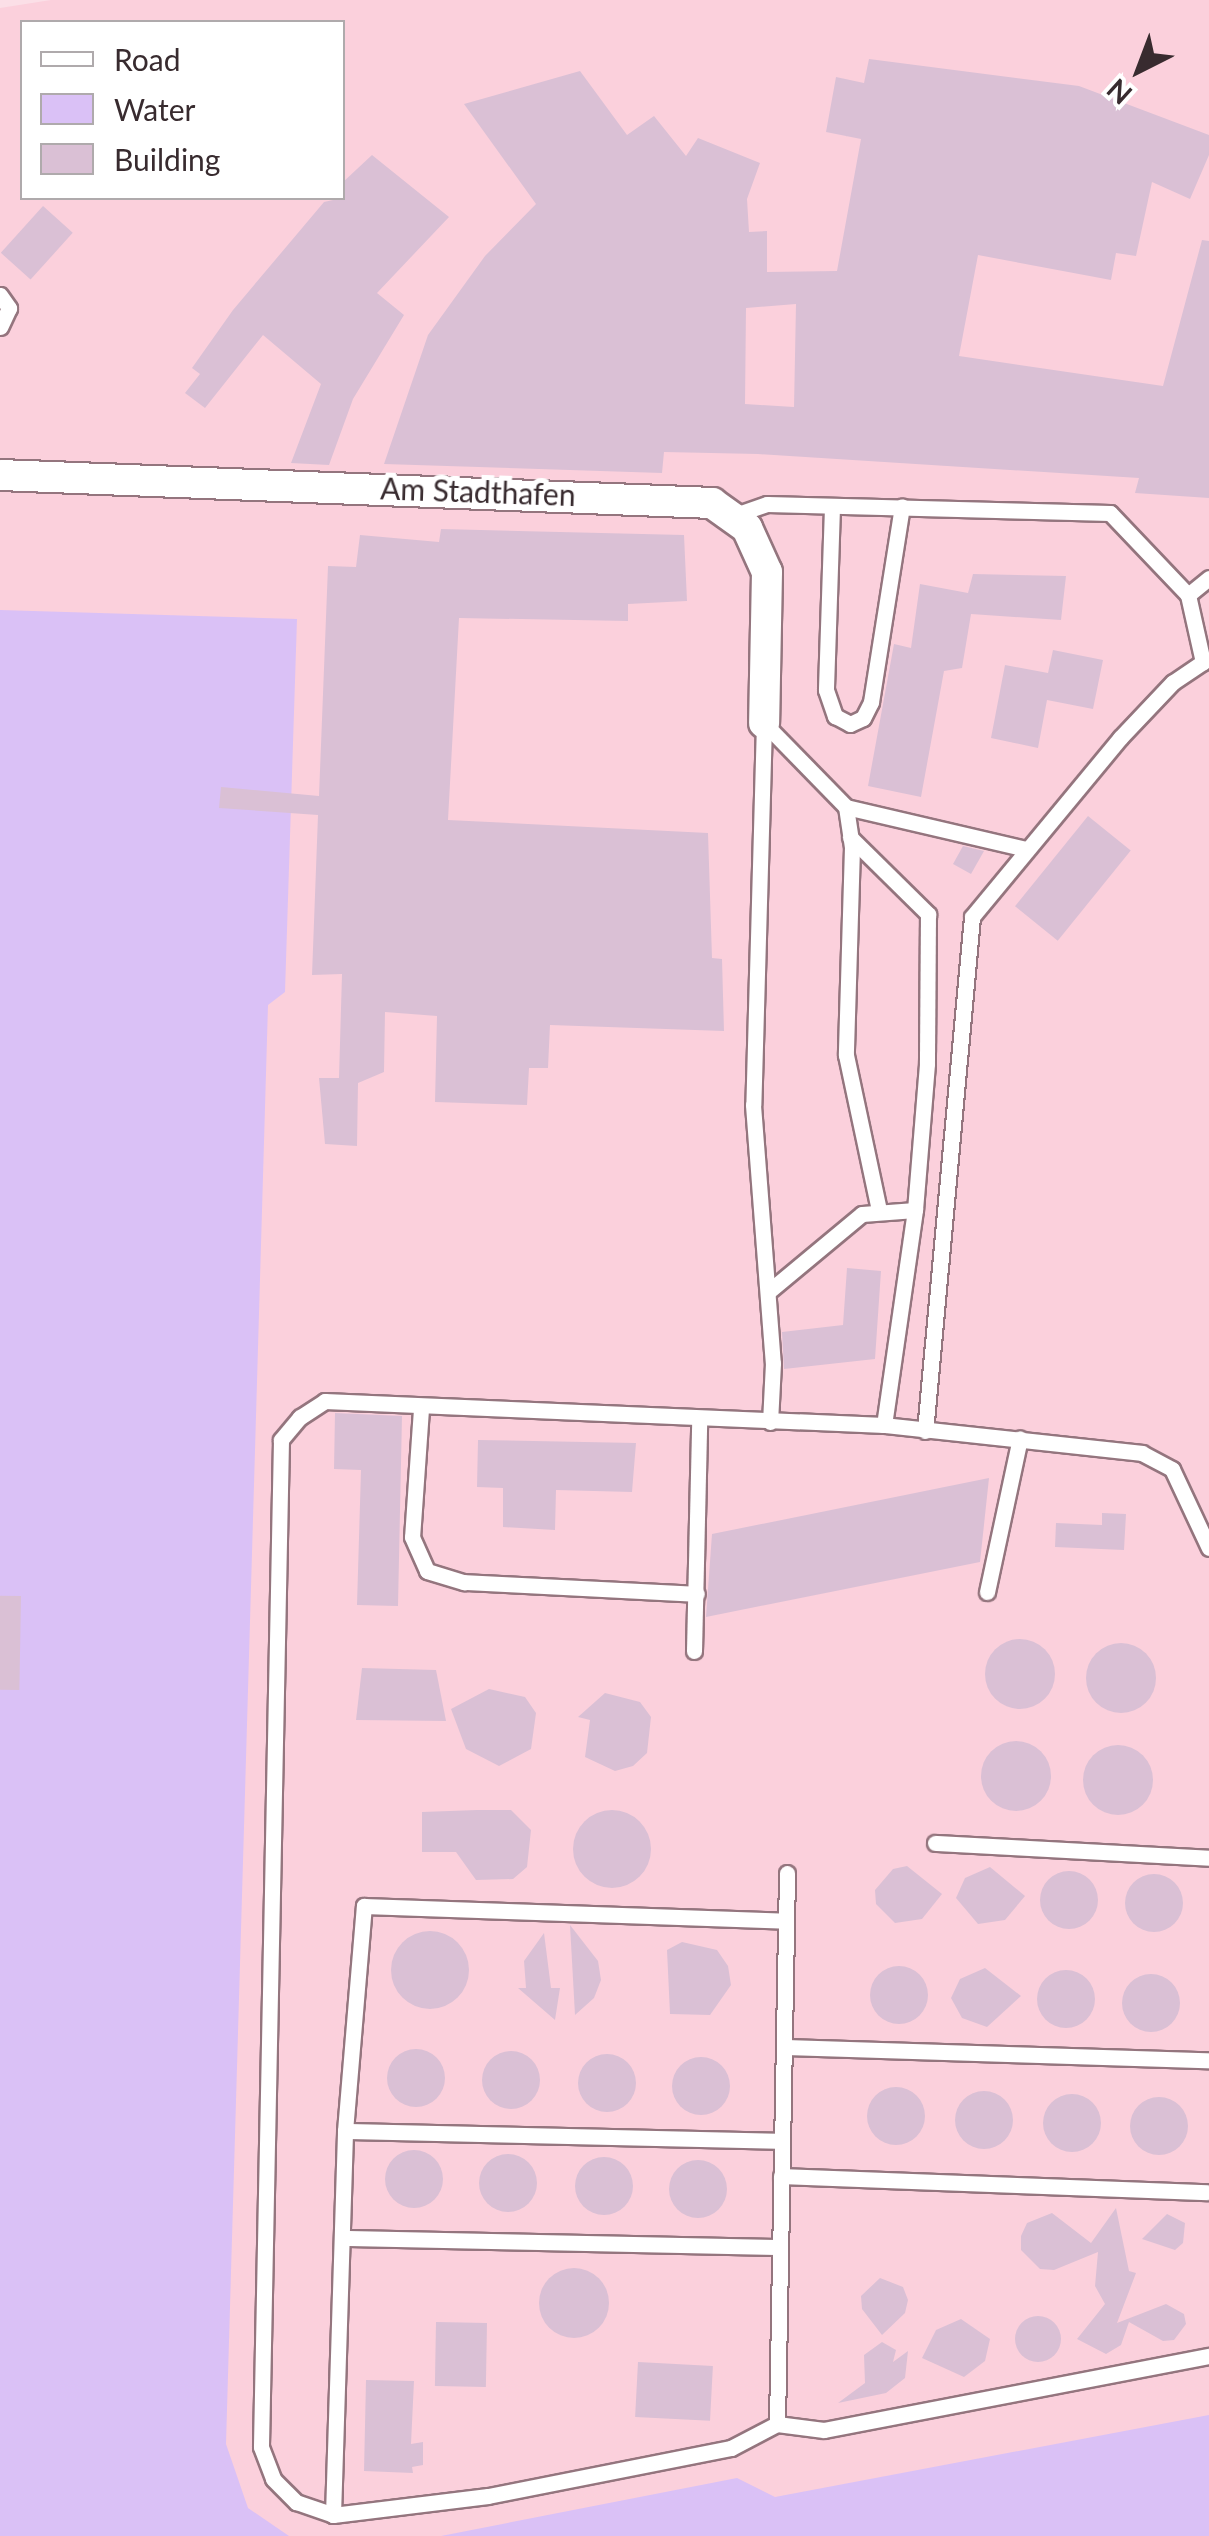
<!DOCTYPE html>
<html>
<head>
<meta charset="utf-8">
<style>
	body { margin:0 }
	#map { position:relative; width:1209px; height:2536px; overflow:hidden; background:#fbdfe7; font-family:Lato,sans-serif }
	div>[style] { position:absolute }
	.built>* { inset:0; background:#fbd0dc }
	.water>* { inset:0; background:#dac1f6 }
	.building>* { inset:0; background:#dac0d5; transform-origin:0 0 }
	.round { border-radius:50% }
	.roads { filter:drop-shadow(2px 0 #94757e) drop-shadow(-2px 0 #94757e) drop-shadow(0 2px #94757e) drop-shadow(0 -2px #94757e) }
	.service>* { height:15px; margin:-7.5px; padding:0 7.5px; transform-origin:7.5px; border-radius:7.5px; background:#fff }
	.minor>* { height:30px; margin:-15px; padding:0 15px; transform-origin:15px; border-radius:15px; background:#fff }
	span { translate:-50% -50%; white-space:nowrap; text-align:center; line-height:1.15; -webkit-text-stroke:10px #fff; paint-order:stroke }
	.street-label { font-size:30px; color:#382b2f }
	.legend { position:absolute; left:20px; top:20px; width:325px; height:180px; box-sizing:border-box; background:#fff; border:2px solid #afaaac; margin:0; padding:12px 18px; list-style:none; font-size:30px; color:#382b2f }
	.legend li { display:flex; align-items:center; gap:20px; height:50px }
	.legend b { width:50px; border:2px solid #afaaac }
	.north { position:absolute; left:1089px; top:20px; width:100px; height:100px; -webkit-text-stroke:8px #fff; paint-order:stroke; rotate:222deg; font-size:28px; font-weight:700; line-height:40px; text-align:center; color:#382b2f }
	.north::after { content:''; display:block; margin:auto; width:35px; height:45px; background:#382b2f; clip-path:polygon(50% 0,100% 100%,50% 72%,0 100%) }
</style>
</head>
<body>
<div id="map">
	<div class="built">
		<i style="clip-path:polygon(evenodd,51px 0,1209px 0,1209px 2536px,0 2536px,0 8px,51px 0,22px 22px,342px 22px,342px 198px,22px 198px,22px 22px)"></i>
	</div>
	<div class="water">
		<i style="clip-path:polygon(0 610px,297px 619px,285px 992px,268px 1005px,226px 2444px,248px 2508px,289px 2536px,0 2536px)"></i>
		<i style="clip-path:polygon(1209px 2415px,1209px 2536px,441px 2536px,737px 2478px,775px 2497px)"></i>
	</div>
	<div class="building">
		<i style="clip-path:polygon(evenodd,869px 59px,1079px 86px,1209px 135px,1209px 155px,1190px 199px,1152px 182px,1136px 256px,1116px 253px,1111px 280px,978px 255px,959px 356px,1163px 386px,1202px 240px,1209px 241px,1209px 498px,1135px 493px,1139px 478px,758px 454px,664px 452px,662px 473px,384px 464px,428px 335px,485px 256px,536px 204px,464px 104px,580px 71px,627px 135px,654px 116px,686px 156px,698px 138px,760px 163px,747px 199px,749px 232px,767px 231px,767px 272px,837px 271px,861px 139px,826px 132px,836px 77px,864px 83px,869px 59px,796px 304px,794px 407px,745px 404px,746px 308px,796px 304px)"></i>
		<i style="clip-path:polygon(372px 155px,449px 217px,377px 293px,404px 315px,353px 399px,329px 465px,291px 463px,321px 384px,263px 335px,205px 408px,185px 393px,200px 374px,192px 368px,233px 310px,324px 202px,342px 198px,342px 183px)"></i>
		<i style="left:43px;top:206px;width:40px;height:63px;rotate:42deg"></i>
		<i style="clip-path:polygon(441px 529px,684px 535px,687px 601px,628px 604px,628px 621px,459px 618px,448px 820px,708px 833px,712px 958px,722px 959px,724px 1031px,550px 1025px,548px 1068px,529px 1068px,527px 1105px,435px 1102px,437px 1016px,385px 1012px,384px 1072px,358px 1083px,357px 1146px,325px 1144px,319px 1078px,339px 1078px,342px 974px,312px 975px,318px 815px,219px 808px,221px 787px,319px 796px,328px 566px,356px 567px,360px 535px,439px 542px)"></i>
		<i style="clip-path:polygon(973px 574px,1066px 576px,1061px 620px,971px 614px,962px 668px,944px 671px,921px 797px,868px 786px,894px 644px,911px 648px,920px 584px,968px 593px)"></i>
		<i style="clip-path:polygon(1053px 650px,1103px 660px,1093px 709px,1047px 700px,1038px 748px,991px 738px,1005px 665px,1048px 673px)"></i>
		<i style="left:1088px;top:816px;width:55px;height:116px;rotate:39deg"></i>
		<i style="clip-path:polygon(963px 846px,984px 851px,971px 874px,953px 864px)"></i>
		<i style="clip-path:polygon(847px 1268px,881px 1271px,875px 1359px,784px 1369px,782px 1332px,843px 1325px)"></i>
		<i style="clip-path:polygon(335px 1413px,402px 1416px,398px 1606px,357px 1605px,361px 1470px,334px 1469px)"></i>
		<i style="clip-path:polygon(478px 1440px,636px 1443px,632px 1492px,556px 1490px,555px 1530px,503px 1527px,503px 1488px,477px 1487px)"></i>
		<i style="clip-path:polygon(989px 1478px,980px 1562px,706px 1617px,712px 1534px)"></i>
		<i style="clip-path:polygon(1102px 1513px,1126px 1514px,1124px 1550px,1055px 1547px,1056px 1523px,1102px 1525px)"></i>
		<i style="left:21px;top:1596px;width:94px;height:21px;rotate:91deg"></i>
		<i class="round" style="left:985px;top:1639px;width:70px;height:70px"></i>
		<i class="round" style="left:1086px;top:1643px;width:70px;height:70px"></i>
		<i style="clip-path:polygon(362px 1668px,436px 1670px,446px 1721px,356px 1720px)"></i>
		<i style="clip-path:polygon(489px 1689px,525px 1697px,536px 1713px,531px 1749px,499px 1766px,466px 1749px,451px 1709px)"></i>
		<i style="clip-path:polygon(605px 1693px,640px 1702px,651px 1717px,647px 1753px,633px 1766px,615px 1771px,585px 1757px,590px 1720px,578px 1717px)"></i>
		<i class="round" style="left:981px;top:1741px;width:70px;height:70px"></i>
		<i class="round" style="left:1083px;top:1745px;width:70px;height:70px"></i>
		<i style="clip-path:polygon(477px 1810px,511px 1810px,531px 1830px,527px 1867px,513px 1879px,476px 1880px,456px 1852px,422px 1852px,422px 1812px)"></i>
		<i class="round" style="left:573px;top:1810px;width:78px;height:78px"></i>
		<i style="clip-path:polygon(907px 1866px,942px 1894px,922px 1919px,895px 1923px,876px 1904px,875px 1890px,893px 1869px)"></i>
		<i style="clip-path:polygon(990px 1867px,1025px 1896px,1005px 1920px,978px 1924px,956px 1898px,965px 1878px)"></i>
		<i class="round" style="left:1040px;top:1871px;width:58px;height:58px"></i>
		<i class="round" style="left:1125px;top:1874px;width:58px;height:58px"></i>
		<i style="clip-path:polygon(570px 1925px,598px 1961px,601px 1980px,594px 1998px,575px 2015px)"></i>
		<i class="round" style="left:391px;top:1931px;width:78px;height:78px"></i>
		<i style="clip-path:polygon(544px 1933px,551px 1988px,560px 1988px,555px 2020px,518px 1988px,526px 1988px,524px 1961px)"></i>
		<i style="clip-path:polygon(682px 1942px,717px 1950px,728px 1966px,731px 1985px,710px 2015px,670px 2014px,667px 1950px)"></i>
		<i class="round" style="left:870px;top:1966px;width:58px;height:58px"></i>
		<i style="clip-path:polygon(985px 1968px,1021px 1996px,987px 2027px,962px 2018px,951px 1998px,960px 1979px)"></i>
		<i class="round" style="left:1037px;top:1970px;width:58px;height:58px"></i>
		<i class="round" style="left:1122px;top:1974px;width:58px;height:58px"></i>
		<i class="round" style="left:387px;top:2049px;width:58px;height:58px"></i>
		<i class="round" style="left:482px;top:2051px;width:58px;height:58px"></i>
		<i class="round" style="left:578px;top:2054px;width:58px;height:58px"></i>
		<i class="round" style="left:672px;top:2057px;width:58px;height:58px"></i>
		<i class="round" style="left:867px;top:2087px;width:58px;height:58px"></i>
		<i class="round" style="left:955px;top:2091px;width:58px;height:58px"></i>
		<i class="round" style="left:1043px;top:2094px;width:58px;height:58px"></i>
		<i class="round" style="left:1130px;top:2097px;width:58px;height:58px"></i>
		<i class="round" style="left:385px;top:2150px;width:58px;height:58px"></i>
		<i class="round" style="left:479px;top:2154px;width:58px;height:58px"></i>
		<i class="round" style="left:575px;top:2157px;width:58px;height:58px"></i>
		<i class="round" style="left:669px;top:2160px;width:58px;height:58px"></i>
		<i style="clip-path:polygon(1116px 2208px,1129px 2271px,1136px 2273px,1117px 2323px,1166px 2304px,1184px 2314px,1186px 2324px,1174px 2340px,1163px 2341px,1129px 2322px,1121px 2345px,1106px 2354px,1077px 2339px,1105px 2304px,1095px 2286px,1098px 2252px,1054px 2270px,1040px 2269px,1021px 2250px,1021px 2236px,1027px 2223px,1052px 2213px,1091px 2243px)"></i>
		<i style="clip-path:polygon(1167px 2214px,1185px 2223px,1183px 2243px,1175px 2250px,1142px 2239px)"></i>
		<i class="round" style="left:539px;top:2268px;width:70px;height:70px"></i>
		<i style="clip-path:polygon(880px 2278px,903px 2287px,908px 2300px,905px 2313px,882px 2335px,862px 2309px,861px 2296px)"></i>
		<i class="round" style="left:1015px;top:2316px;width:46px;height:46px"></i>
		<i style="clip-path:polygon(961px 2319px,990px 2339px,985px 2361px,964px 2377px,922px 2358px,936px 2330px)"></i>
		<i style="left:436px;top:2322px;width:51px;height:64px;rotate:1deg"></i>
		<i style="clip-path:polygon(882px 2342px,896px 2350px,893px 2362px,908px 2351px,905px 2378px,886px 2393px,838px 2403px,865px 2383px,864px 2355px)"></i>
		<i style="left:638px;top:2362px;width:75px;height:55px;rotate:3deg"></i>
		<i style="clip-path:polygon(366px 2380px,414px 2381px,411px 2444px,423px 2442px,423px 2465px,412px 2467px,413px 2473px,364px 2471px)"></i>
	</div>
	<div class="roads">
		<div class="service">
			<i style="left:0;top:295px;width:16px;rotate:55deg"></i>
			<i style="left:9px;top:308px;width:21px;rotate:115deg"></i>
			<i style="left:832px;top:507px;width:183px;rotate:91.9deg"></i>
			<i style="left:826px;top:690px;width:28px;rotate:71deg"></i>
			<i style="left:835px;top:716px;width:17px;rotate:28deg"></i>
			<i style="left:850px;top:724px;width:14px;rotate:-25deg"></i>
			<i style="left:863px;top:718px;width:18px;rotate:-63deg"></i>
			<i style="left:871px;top:702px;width:198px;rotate:-81deg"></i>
			<i style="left:735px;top:515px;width:34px;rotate:-19deg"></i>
			<i style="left:767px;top:504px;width:343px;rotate:1.5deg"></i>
			<i style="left:1110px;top:513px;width:113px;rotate:46.4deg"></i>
			<i style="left:1188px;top:595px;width:69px;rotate:77.4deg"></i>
			<i style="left:1203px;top:662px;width:36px;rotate:146deg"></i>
			<i style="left:1173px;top:682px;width:77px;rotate:133.4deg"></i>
			<i style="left:1120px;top:738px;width:232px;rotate:129.6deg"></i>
			<i style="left:972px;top:917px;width:516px;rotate:95.22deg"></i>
			<i style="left:1188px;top:595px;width:27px;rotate:-39deg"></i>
			<i style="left:764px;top:723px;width:382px;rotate:91.6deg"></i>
			<i style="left:753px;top:1105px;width:259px;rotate:85.6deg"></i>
			<i style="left:773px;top:1363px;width:59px;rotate:92.9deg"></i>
			<i style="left:764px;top:723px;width:117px;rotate:45.7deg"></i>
			<i style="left:846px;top:807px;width:185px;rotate:13.1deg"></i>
			<i style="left:846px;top:807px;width:40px;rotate:81.5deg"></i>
			<i style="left:852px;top:847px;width:208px;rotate:91.7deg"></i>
			<i style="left:846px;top:1055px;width:158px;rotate:78deg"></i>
			<i style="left:850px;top:837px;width:110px;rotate:44.6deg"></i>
			<i style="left:928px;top:914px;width:150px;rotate:90.4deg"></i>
			<i style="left:927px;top:1064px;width:146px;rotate:94.7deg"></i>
			<i style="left:915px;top:1210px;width:217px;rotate:98.2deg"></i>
			<i style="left:768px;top:1292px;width:122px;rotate:-39.7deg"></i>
			<i style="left:862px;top:1214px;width:53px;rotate:-4.3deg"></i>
			<i style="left:421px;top:1409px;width:128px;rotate:94deg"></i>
			<i style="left:412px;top:1537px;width:37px;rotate:66deg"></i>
			<i style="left:427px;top:1571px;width:39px;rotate:17deg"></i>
			<i style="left:464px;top:1582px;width:233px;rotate:2.9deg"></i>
			<i style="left:1209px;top:1548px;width:87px;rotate:-115.1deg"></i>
			<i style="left:1172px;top:1469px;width:34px;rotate:-152deg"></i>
			<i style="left:1142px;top:1453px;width:260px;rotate:-173.8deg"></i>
			<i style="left:884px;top:1425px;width:560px;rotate:-177.54deg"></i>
			<i style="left:325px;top:1401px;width:30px;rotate:147deg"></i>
			<i style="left:300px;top:1417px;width:30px;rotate:130deg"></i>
			<i style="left:281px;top:1440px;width:1007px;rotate:91.14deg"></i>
			<i style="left:261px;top:2447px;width:34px;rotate:69deg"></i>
			<i style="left:273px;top:2479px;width:33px;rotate:45deg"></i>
			<i style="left:296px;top:2502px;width:39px;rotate:19deg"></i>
			<i style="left:333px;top:2515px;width:156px;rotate:-7deg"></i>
			<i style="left:488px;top:2496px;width:248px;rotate:-11.2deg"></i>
			<i style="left:731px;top:2448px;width:52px;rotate:-27.6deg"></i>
			<i style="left:777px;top:2424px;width:47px;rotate:7.3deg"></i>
			<i style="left:824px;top:2430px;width:392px;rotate:-10.9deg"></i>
			<i style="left:987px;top:1592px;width:157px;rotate:-77.9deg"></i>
			<i style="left:694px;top:1651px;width:229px;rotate:-88.7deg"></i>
			<i style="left:935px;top:1843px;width:274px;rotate:3.1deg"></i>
			<i style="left:785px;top:2047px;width:424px;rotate:1.8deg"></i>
			<i style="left:345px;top:2131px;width:435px;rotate:1.3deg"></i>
			<i style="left:781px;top:2176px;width:426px;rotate:2.2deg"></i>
			<i style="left:344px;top:2238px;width:436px;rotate:1.2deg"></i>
			<i style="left:777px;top:2424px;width:551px;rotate:-88.96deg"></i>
			<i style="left:333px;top:2515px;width:384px;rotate:-88.2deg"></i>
			<i style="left:345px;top:2131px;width:226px;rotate:-85.2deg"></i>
			<i style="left:364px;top:1906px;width:422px;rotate:2deg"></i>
		</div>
		<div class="minor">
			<i style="left:0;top:475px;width:713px;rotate:2.25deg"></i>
			<i style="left:712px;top:503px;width:43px;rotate:35.5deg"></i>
			<i style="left:747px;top:528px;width:48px;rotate:65.6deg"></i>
			<i style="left:767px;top:572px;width:151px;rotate:91.1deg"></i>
		</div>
	</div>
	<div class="street-label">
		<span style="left:478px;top:491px;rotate:2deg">Am Stadthafen</span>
	</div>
	<ul class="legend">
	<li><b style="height:12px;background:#fff"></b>Road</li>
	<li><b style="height:28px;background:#dac1f6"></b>Water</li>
	<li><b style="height:28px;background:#dac0d5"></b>Building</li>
	</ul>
	<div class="north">N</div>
</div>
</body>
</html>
